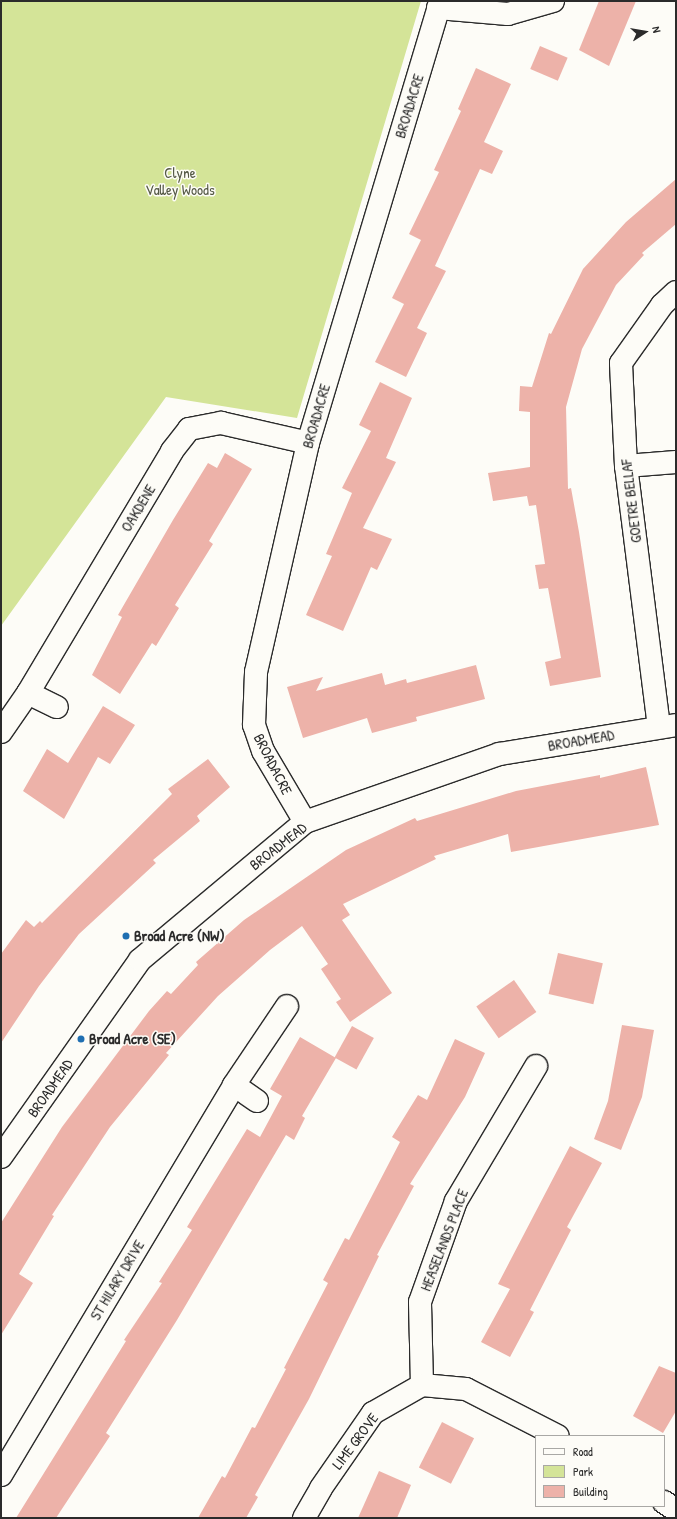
<!DOCTYPE html>
<html>
<head>
<meta charset="utf-8">
<style>
	body { margin:0 }
	#map { position:relative; width:677px; height:1519px; overflow:hidden; background:#fdfcf7; font-family:"Patrick Hand",sans-serif }
	div>[style] { position:absolute }
	.green>* { inset:0; background:#d4e498 }
	.building>* { inset:0; background:#edb2a9; transform-origin:0 0 }
	.roads { filter:drop-shadow(1px 0 #2b2b2b) drop-shadow(-1px 0 #2b2b2b) drop-shadow(0 1px #2b2b2b) drop-shadow(0 -1px #2b2b2b) }
	.street>* { height:22px; margin:-11px; padding:0 11px; transform-origin:11px; border-radius:11px; background:#fdfcf7 }
	.secondary>* { height:22px; margin:-11px; padding:0 11px; transform-origin:11px; border-radius:11px; background:#fdfcf7 }
	.dots>* { width:11px; height:11px; translate:-50% -50%; box-sizing:border-box; border:2px solid #fdfcf7; border-radius:50% }
	span { translate:-50% -50%; white-space:nowrap; text-align:center; line-height:1.15; -webkit-text-stroke:3px #fdfcf7; paint-order:stroke }
	.street-label { font-size:15px; color:#2b2b2b }
	.park-label { font-size:15px; color:#555946 }
	.poi-label { font-size:15px; color:#2b2b2b; font-weight:700 }
	.left { translate:0 -50%; text-align:left }
	.frame { position:absolute; inset:0; border:2px solid #2b2b2b; pointer-events:none }
	.legend { position:absolute; left:535px; top:1435px; width:130px; height:72px; box-sizing:border-box; background:#fdfcf7; border:1px solid #a9a8a5; margin:0; padding:5px 7px; list-style:none; font-size:12px; color:#2b2b2b }
	.legend li { display:flex; align-items:center; gap:8px; height:20px }
	.legend b { width:20px; border:1px solid #a9a8a5 }
	.north { position:absolute; left:625px; top:12px; width:40px; height:40px; -webkit-text-stroke:3px #fdfcf7; paint-order:stroke; rotate:78deg; font-size:11px; font-weight:700; line-height:16px; text-align:center; color:#2b2b2b }
	.north::after { content:''; display:block; margin:auto; width:14px; height:18px; background:#2b2b2b; clip-path:polygon(50% 0,100% 100%,50% 72%,0 100%) }
</style>
</head>
<body>
<div id="map">
	<div class="green">
		<i style="clip-path:polygon(1px 1px,421px 1px,297px 418px,166px 397px,1px 626px)"></i>
	</div>
	<div class="building">
		<i style="clip-path:polygon(599px 1px,636px 1px,609px 66px,579px 50px)"></i>
		<i style="left:540px;top:46px;width:30px;height:25px;rotate:23deg"></i>
		<i style="clip-path:polygon(476px 68px,511px 84px,484px 142px,503px 151px,492px 174px,480px 169px,435px 266px,446px 271px,417px 328px,427px 333px,406px 377px,375px 362px,404px 304px,392px 298px,421px 240px,409px 234px,439px 172px,434px 170px,461px 111px,458px 109px)"></i>
		<i style="clip-path:polygon(676px 179px,676px 224px,642px 253px,644px 255px,616px 285px,582px 349px,566px 407px,568px 489px,571px 488px,579px 532px,601px 677px,550px 686px,545px 662px,561px 658px,548px 588px,539px 589px,535px 565px,545px 564px,536px 505px,529px 506px,527px 496px,493px 501px,488px 473px,530px 467px,530px 412px,519px 411px,520px 386px,532px 387px,549px 333px,551px 334px,583px 269px,626px 222px)"></i>
		<i style="clip-path:polygon(380px 382px,412px 398px,386px 458px,396px 462px,363px 528px,392px 539px,377px 570px,371px 567px,343px 631px,306px 615px,332px 556px,326px 554px,352px 493px,342px 488px,371px 431px,359px 425px)"></i>
		<i style="clip-path:polygon(225px 453px,252px 469px,209px 541px,213px 544px,175px 605px,179px 608px,156px 646px,152px 643px,120px 694px,92px 675px,122px 617px,118px 615px,173px 520px,208px 463px,217px 468px)"></i>
		<i style="clip-path:polygon(476px 665px,485px 699px,416px 717px,417px 721px,372px 733px,367px 718px,303px 738px,287px 687px,323px 677px,316px 691px,382px 673px,385px 685px,406px 679px,407px 683px)"></i>
		<i style="clip-path:polygon(103px 706px,135px 725px,110px 764px,98px 757px,64px 819px,23px 791px,47px 749px,68px 763px)"></i>
		<i style="clip-path:polygon(208px 759px,230px 787px,197px 816px,200px 821px,153px 860px,156px 863px,79px 934px,39px 986px,1px 1043px,1px 954px,26px 920px,34px 927px,40px 921px,42px 923px,172px 794px,168px 789px)"></i>
		<i style="clip-path:polygon(646px 767px,659px 825px,511px 852px,508px 834px,434px 856px,436px 859px,343px 904px,350px 915px,342px 920px,392px 993px,350px 1022px,336px 1002px,341px 999px,321px 969px,328px 964px,302px 926px,270px 950px,218px 996px,166px 1053px,169px 1055px,110px 1127px,52px 1215px,54px 1216px,19px 1274px,33px 1283px,1px 1335px,1px 1223px,62px 1127px,149px 1011px,167px 991px,171px 994px,198px 965px,196px 962px,244px 920px,346px 850px,415px 818px,417px 821px,516px 791px,600px 775px,600px 778px)"></i>
		<i style="left:558px;top:953px;width:46px;height:42px;rotate:13deg"></i>
		<i style="left:514px;top:980px;width:39px;height:46px;rotate:55deg"></i>
		<i style="clip-path:polygon(622px 1025px,654px 1030px,642px 1097px,621px 1150px,594px 1139px,608px 1101px)"></i>
		<i style="left:352px;top:1026px;width:25px;height:36px;rotate:29deg"></i>
		<i style="clip-path:polygon(300px 1037px,336px 1058px,302px 1116px,305px 1118px,294px 1140px,286px 1135px,177px 1320px,106px 1433px,110px 1436px,56px 1518px,16px 1518px,126px 1341px,124px 1340px,162px 1283px,159px 1282px,192px 1230px,187px 1227px,247px 1129px,260px 1137px,282px 1096px,270px 1089px)"></i>
		<i style="clip-path:polygon(455px 1039px,485px 1053px,465px 1097px,410px 1184px,414px 1186px,377px 1255px,379px 1256px,309px 1399px,255px 1495px,258px 1497px,246px 1518px,198px 1518px,222px 1476px,225px 1478px,252px 1427px,255px 1428px,286px 1369px,284px 1368px,328px 1283px,323px 1280px,345px 1238px,349px 1240px,400px 1142px,392px 1137px,418px 1095px,427px 1100px)"></i>
		<i style="clip-path:polygon(570px 1146px,602px 1163px,567px 1227px,571px 1230px,530px 1310px,534px 1312px,510px 1357px,481px 1342px,510px 1289px,498px 1284px)"></i>
		<i style="clip-path:polygon(659px 1366px,676px 1373px,676px 1411px,663px 1433px,633px 1416px)"></i>
		<i style="left:442px;top:1422px;width:36px;height:51px;rotate:27deg"></i>
		<i style="clip-path:polygon(379px 1471px,411px 1485px,397px 1518px,358px 1518px)"></i>
	</div>
	<div class="roads">
		<div class="street">
			<i style="left:438px;top:8px;width:70px;rotate:4.9deg"></i>
			<i style="left:508px;top:14px;width:47px;rotate:-16.1deg"></i>
			<i style="left:626px;top:466px;width:50px;rotate:-4.6deg"></i>
			<i style="left:28px;top:693px;width:32px;rotate:26deg"></i>
			<i style="left:659px;top:727px;width:263px;rotate:-97.2deg"></i>
			<i style="left:626px;top:466px;width:103px;rotate:-92.8deg"></i>
			<i style="left:621px;top:363px;width:71px;rotate:-54.7deg"></i>
			<i style="left:662px;top:305px;width:19px;rotate:-43deg"></i>
			<i style="left:1px;top:732px;width:47px;rotate:-55.3deg"></i>
			<i style="left:28px;top:693px;width:282px;rotate:-59.2deg"></i>
			<i style="left:172px;top:451px;width:28px;rotate:-52deg"></i>
			<i style="left:189px;top:429px;width:33px;rotate:-11deg"></i>
			<i style="left:221px;top:423px;width:89px;rotate:12.9deg"></i>
			<i style="left:305px;top:822px;width:82px;rotate:-120.6deg"></i>
			<i style="left:263px;top:751px;width:28px;rotate:-109deg"></i>
			<i style="left:254px;top:725px;width:53px;rotate:-87.8deg"></i>
			<i style="left:256px;top:672px;width:235px;rotate:-77.2deg"></i>
			<i style="left:308px;top:443px;width:462px;rotate:-73.3deg"></i>
			<i style="left:234px;top:1085px;width:28px;rotate:35deg"></i>
			<i style="left:422px;top:1385px;width:83px;rotate:-91.4deg"></i>
			<i style="left:420px;top:1302px;width:107px;rotate:-70.4deg"></i>
			<i style="left:456px;top:1201px;width:157px;rotate:-59.3deg"></i>
			<i style="left:1px;top:1475px;width:454px;rotate:-59.1deg"></i>
			<i style="left:234px;top:1085px;width:95px;rotate:-56.1deg"></i>
			<i style="left:664px;top:1502px;width:14px;rotate:34deg"></i>
			<i style="left:304px;top:1518px;width:34px;rotate:-60deg"></i>
			<i style="left:321px;top:1488px;width:91px;rotate:-55.3deg"></i>
			<i style="left:373px;top:1413px;width:56px;rotate:-29.7deg"></i>
			<i style="left:422px;top:1385px;width:44px;rotate:5.2deg"></i>
			<i style="left:466px;top:1389px;width:103px;rotate:27.1deg"></i>
		</div>
		<div class="secondary">
			<i style="left:1px;top:1157px;width:241px;rotate:-54.8deg"></i>
			<i style="left:140px;top:960px;width:215px;rotate:-39.9deg"></i>
			<i style="left:305px;top:822px;width:206px;rotate:-19.3deg"></i>
			<i style="left:499px;top:754px;width:179px;rotate:-9.3deg"></i>
		</div>
	</div>
	<div class="dots">
		<i style="left:126px;top:936px;background:#1f6fb2"></i>
		<i style="left:81px;top:1039px;background:#1f6fb2"></i>
	</div>
	<div class="street-label">
		<span style="left:409px;top:106px;rotate:-73deg">BROADACRE</span>
		<span style="left:316px;top:416px;rotate:-74deg">BROADACRE</span>
		<span style="left:631px;top:501px;rotate:-97deg">GOETRE BELLAF</span>
		<span style="left:138px;top:508px;rotate:-59deg">OAKDENE</span>
		<span style="left:581px;top:740px;rotate:-10deg">BROADMEAD</span>
		<span style="left:273px;top:764px;rotate:63deg">BROADACRE</span>
		<span style="left:278px;top:846px;rotate:-38deg">BROADMEAD</span>
		<span style="left:50px;top:1088px;rotate:-55deg">BROADMEAD</span>
		<span style="left:444px;top:1240px;rotate:-69deg">HEASELANDS PLACE</span>
		<span style="left:117px;top:1280px;rotate:-59deg">ST HILARY DRIVE</span>
		<span style="left:355px;top:1441px;rotate:-53deg">LIME GROVE</span>
	</div>
	<div class="park-label">
		<span style="left:180px;top:181px">Clyne<br>Valley Woods</span>
	</div>
	<div class="poi-label">
		<span class="left" style="left:134px;top:936px">Broad Acre (NW)</span>
		<span class="left" style="left:89px;top:1039px">Broad Acre (SE)</span>
	</div>
	<div class="frame"></div>
	<ul class="legend">
	<li><b style="height:5px;background:#fdfcf7"></b>Road</li>
	<li><b style="height:11px;background:#d4e498"></b>Park</li>
	<li><b style="height:11px;background:#edb2a9"></b>Building</li>
	</ul>
	<div class="north">N</div>
</div>
</body>
</html>
